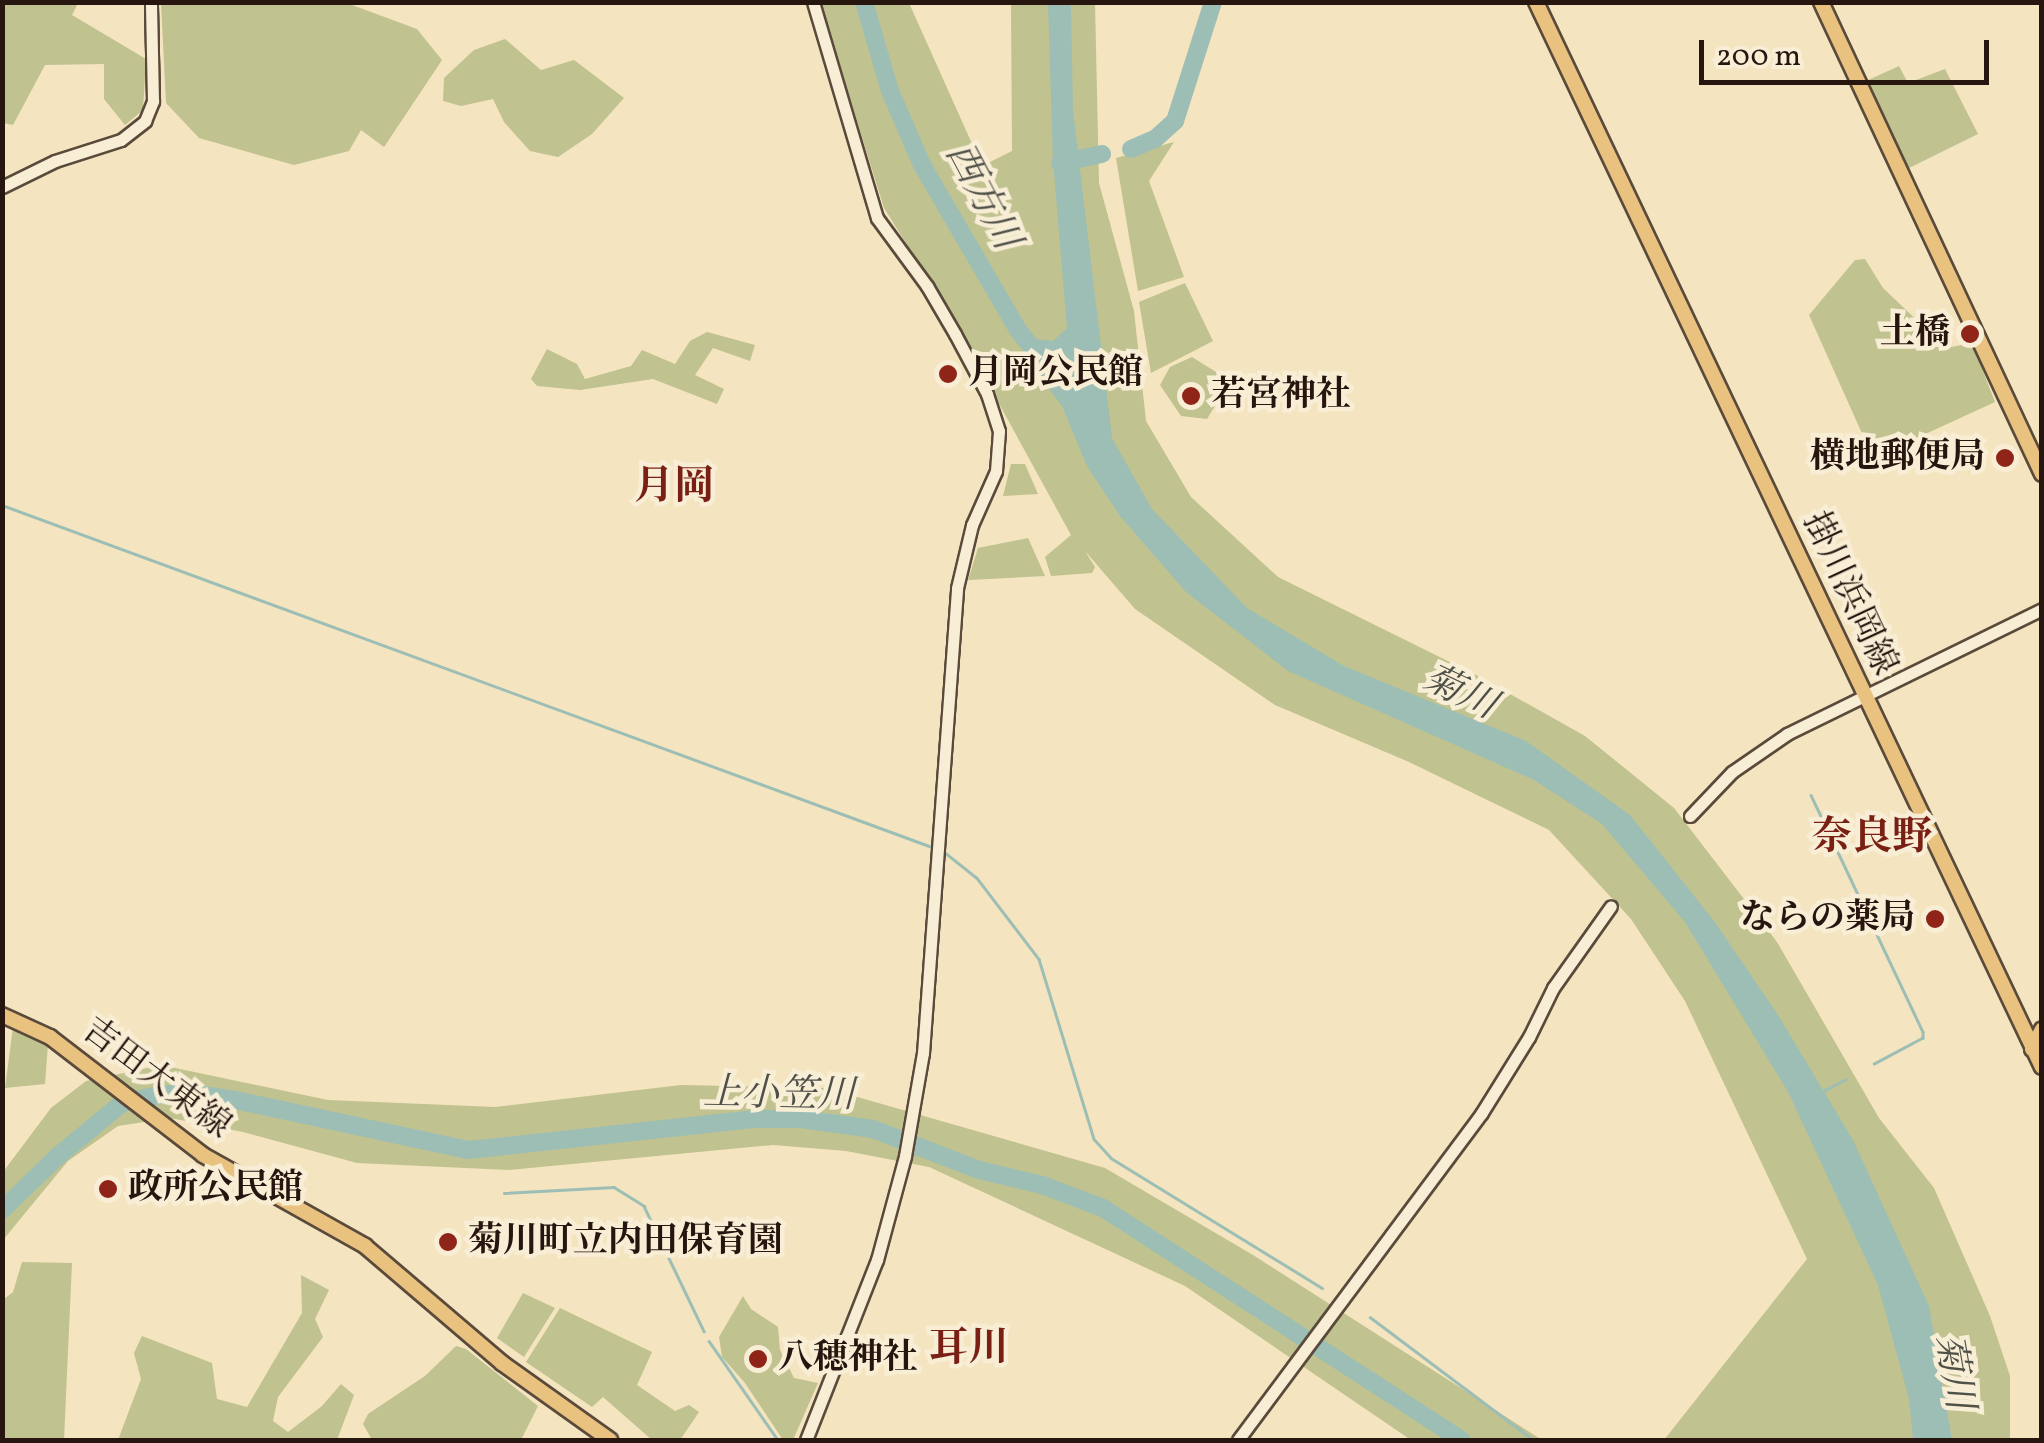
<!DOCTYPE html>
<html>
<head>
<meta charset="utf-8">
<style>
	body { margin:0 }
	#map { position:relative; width:2044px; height:1443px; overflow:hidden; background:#f4e4bf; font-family:Vollkorn,"Noto Serif JP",serif }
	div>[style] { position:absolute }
	.green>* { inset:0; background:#c0c28f }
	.water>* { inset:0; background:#9cbeb5 }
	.stream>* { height:2.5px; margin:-1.25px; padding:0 1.25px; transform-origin:1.25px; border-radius:1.25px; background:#9cbeb5 }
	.river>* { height:18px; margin:-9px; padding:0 9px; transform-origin:9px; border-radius:9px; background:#9cbeb5 }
	.roads { filter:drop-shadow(2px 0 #5a4a3b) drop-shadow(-2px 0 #5a4a3b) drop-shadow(0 2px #5a4a3b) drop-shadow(0 -2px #5a4a3b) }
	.tertiary>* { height:11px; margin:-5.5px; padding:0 5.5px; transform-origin:5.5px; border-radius:5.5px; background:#f8edd5 }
	.primary>* { height:14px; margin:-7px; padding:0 7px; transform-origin:7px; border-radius:7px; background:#eac280 }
	.dots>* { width:28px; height:28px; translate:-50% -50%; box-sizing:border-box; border:5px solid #f8edd5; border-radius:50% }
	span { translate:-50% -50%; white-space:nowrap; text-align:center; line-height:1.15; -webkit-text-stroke:9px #f8edd5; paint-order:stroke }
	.poi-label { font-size:35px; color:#26160f; font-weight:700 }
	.right { translate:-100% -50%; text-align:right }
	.left { translate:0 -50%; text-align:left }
	.street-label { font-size:35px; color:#26160f }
	.water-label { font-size:38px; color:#4f5149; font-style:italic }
	.quarter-label { font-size:40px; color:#7a1f14; font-weight:700 }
	.frame { position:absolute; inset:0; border:5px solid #26160f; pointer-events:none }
	.scale { position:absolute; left:1699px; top:40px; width:290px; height:45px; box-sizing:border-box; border:5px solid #26160f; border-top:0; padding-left:12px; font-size:30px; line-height:35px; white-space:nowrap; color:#26160f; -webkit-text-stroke:8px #f8edd5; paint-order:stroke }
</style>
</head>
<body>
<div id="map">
	<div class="green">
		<i style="clip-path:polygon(273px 2px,352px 5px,417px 29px,442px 60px,384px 147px,361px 130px,349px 151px,294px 165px,199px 138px,166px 103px,161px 3px)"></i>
		<i style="clip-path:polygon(2px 3px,78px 3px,72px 15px,146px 59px,143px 110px,125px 125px,104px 99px,104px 64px,45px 65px,13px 125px,3px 123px)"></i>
		<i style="clip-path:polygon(820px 3px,909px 3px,982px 166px,1012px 151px,1011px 3px,1095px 3px,1099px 183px,1134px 311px,1146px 421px,1191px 497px,1278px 577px,1476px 675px,1585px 736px,1674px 808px,1777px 942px,1879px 1118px,1934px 1188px,1990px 1316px,2010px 1376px,2010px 1440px,1664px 1440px,1807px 1259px,1685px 1001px,1631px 919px,1549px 830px,1409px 762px,1275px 705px,1135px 609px,1085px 551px,1095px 567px,1092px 573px,1051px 576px,1045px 557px,1071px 535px,946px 307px,884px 208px)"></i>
		<i style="clip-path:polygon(505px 39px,541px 70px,574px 60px,624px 98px,592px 134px,558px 157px,530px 151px,504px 122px,493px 99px,461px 106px,443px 101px,444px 78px,474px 50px)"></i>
		<i style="clip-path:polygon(1899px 66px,1908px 83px,1945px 69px,1978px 134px,1907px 169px,1866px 81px)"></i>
		<i style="clip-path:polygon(1174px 142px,1149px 181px,1184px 277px,1138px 291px,1116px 158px)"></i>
		<i style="clip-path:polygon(1865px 259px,1883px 288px,1946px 348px,1972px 343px,1995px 402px,1873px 458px,1809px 315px,1855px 260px)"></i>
		<i style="clip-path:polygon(1185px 283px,1213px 341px,1151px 373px,1139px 302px)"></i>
		<i style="clip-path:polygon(707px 332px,755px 345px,750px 361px,713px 348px,695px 375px,724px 389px,717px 404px,653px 379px,580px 390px,537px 386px,531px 379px,547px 349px,577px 364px,585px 379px,631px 366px,642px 350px,675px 364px,690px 341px)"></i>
		<i style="clip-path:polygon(1192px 357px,1216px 372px,1226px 388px,1207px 419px,1181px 416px,1160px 385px,1170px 367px)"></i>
		<i style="clip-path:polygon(1011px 464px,1025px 464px,1038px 494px,1003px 496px)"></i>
		<i style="clip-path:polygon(1028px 538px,1045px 576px,968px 580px,978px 548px)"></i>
		<i style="clip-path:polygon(13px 1027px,48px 1044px,45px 1084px,5px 1088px)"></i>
		<i style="clip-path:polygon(161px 1065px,328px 1100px,495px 1107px,681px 1085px,826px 1088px,1105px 1168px,1253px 1255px,1542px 1440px,1411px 1440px,1185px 1286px,929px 1167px,846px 1151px,773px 1145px,509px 1170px,357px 1163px,243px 1132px,170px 1118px,118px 1126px,68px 1161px,3px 1240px,3px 1172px,51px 1108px,86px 1081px)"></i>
		<i style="clip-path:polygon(22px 1262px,72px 1263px,64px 1440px,3px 1440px,3px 1300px,13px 1292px)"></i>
		<i style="clip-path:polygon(301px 1275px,329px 1290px,315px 1319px,323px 1337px,278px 1397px,273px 1421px,288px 1432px,322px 1406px,341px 1384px,354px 1395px,337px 1440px,118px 1440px,141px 1379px,134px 1353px,142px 1336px,212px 1363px,217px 1399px,247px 1407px,302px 1313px)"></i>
		<i style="clip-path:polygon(523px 1293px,555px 1308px,524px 1357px,497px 1338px)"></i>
		<i style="clip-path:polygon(743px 1296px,751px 1309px,778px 1327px,780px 1350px,794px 1378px,818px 1383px,793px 1440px,783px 1440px,745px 1383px,722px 1357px,719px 1337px)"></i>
		<i style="clip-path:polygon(560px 1308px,652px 1352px,637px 1385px,675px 1411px,689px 1405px,699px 1412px,680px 1440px,652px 1440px,603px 1397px,592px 1407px,526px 1362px)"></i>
		<i style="clip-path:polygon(456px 1346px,466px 1349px,538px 1406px,521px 1440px,372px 1440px,363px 1424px,368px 1414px,425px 1376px)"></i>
	</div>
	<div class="water">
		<i style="clip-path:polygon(1048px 3px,1071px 3px,1073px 111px,1112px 438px,1152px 509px,1247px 608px,1344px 666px,1526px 741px,1630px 815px,1714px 921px,1778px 1015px,1853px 1140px,1929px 1306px,1952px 1440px,1913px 1440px,1909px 1399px,1878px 1285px,1788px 1092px,1685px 922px,1602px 824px,1534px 780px,1288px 671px,1186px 592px,1120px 516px,1087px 466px,1062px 406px,1027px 360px,1034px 339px,1053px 341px,1067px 328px,1053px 161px)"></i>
	</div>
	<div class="stream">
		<i style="left:2px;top:505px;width:994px;rotate:20.19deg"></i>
		<i style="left:1811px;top:795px;width:262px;rotate:64.7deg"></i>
		<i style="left:1923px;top:1032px;width:6px;rotate:90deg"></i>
		<i style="left:1923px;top:1038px;width:55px;rotate:152deg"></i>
		<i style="left:943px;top:851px;width:43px;rotate:38.5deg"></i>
		<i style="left:977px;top:878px;width:102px;rotate:52.6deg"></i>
		<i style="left:1039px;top:959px;width:188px;rotate:73deg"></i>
		<i style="left:1094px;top:1139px;width:25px;rotate:48deg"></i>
		<i style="left:1111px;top:1158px;width:248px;rotate:31.6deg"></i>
		<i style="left:1821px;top:1092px;width:28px;rotate:-27deg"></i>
		<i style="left:504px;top:1193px;width:110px;rotate:-3.1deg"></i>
		<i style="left:614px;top:1187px;width:36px;rotate:32deg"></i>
		<i style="left:644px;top:1206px;width:139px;rotate:64.4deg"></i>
		<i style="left:1370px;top:1317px;width:205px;rotate:36.9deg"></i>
		<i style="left:709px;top:1341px;width:121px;rotate:55.1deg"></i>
	</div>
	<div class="river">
		<i style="left:864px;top:2px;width:93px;rotate:73.7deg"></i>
		<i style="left:890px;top:91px;width:81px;rotate:66.6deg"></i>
		<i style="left:922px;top:165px;width:191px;rotate:59.8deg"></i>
		<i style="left:1018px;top:330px;width:42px;rotate:51.8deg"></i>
		<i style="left:1131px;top:149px;width:26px;rotate:-23deg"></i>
		<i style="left:1155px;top:139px;width:27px;rotate:-42deg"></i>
		<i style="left:1175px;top:121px;width:125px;rotate:-72.3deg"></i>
		<i style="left:1060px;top:163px;width:43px;rotate:-12.1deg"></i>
		<i style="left:2px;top:1210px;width:78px;rotate:-44deg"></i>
		<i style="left:58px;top:1156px;width:83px;rotate:-39.6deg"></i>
		<i style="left:122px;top:1103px;width:38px;rotate:-12deg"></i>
		<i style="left:159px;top:1095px;width:31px;rotate:-4deg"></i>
		<i style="left:190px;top:1093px;width:46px;rotate:8.8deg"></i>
		<i style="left:235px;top:1100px;width:239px;rotate:12.1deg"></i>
		<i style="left:469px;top:1150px;width:286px;rotate:-6.2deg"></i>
		<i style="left:753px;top:1119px;width:48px"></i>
		<i style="left:801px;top:1119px;width:73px;rotate:7.9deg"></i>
		<i style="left:873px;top:1129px;width:114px;rotate:21.1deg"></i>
		<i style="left:979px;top:1170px;width:65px;rotate:13.4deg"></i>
		<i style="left:1042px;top:1185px;width:65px;rotate:20.7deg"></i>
		<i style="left:1103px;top:1208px;width:427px;rotate:32.9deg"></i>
	</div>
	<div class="roads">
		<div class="tertiary">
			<i style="left:2px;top:187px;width:59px;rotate:-26.1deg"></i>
			<i style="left:55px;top:161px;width:69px;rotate:-17.7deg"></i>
			<i style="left:121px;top:140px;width:31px;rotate:-38deg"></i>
			<i style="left:145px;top:121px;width:22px;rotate:-68deg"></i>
			<i style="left:153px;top:101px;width:99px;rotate:-91.2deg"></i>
			<i style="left:1690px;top:816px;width:61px;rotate:-46.3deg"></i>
			<i style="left:1732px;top:772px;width:67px;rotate:-34.6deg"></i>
			<i style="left:1787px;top:734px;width:284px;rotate:-26.1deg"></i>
			<i style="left:806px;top:1440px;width:193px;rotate:-68.5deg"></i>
			<i style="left:877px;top:1260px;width:108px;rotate:-74.9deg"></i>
			<i style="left:905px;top:1156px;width:105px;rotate:-80.1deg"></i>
			<i style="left:923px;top:1053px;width:466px;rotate:-85.8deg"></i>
			<i style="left:957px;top:588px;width:65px;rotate:-76.6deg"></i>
			<i style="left:972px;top:525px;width:59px;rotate:-66deg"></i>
			<i style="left:996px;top:471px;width:40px;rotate:-85.7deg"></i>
			<i style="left:999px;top:431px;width:39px;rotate:-108deg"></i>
			<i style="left:987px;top:394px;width:68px;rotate:-118.1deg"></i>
			<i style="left:955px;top:334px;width:56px;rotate:-120.3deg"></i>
			<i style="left:927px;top:286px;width:84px;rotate:-126.3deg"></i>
			<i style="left:877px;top:218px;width:225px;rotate:-106.5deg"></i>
			<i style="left:1238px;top:1440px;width:407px;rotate:-53.3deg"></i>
			<i style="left:1481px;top:1114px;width:91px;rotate:-58.1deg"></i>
			<i style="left:1529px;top:1037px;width:55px;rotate:-63.9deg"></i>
			<i style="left:1553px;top:988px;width:100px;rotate:-54.7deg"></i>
		</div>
		<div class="primary">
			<i style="left:1536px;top:2px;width:1179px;rotate:64.59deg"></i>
			<i style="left:1821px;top:2px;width:521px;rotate:64.91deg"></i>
			<i style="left:2px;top:1015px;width:53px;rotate:24.6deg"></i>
			<i style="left:50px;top:1037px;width:193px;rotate:37.6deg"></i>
			<i style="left:203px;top:1155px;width:186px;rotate:29.3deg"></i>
			<i style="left:365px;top:1246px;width:180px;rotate:40.5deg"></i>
			<i style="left:502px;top:1363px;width:133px;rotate:35.5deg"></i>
			<i style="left:2032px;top:1049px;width:22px;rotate:-63deg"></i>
		</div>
	</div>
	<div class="dots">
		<i style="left:1970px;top:334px;background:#8f2418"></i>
		<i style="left:948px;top:374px;background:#8f2418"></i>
		<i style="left:1191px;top:396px;background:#8f2418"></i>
		<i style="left:2005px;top:458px;background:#8f2418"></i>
		<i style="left:1935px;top:919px;background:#8f2418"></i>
		<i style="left:108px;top:1189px;background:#8f2418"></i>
		<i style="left:448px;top:1242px;background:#8f2418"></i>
		<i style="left:758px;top:1359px;background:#8f2418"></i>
	</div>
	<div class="poi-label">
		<span class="right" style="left:1950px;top:334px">土橋</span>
		<span class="left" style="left:968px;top:374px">月岡公民館</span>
		<span class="left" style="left:1211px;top:396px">若宮神社</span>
		<span class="right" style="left:1985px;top:458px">横地郵便局</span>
		<span class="right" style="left:1915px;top:919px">ならの薬局</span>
		<span class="left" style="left:128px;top:1189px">政所公民館</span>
		<span class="left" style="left:468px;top:1242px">菊川町立内田保育園</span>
		<span class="left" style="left:778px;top:1359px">八穂神社</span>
	</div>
	<div class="street-label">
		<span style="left:1849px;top:594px;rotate:65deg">掛川浜岡線</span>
		<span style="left:156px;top:1079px;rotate:37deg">吉田大東線</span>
	</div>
	<div class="water-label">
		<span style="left:981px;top:197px;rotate:62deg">西方川</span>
		<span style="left:1459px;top:694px;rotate:25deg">菊川</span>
		<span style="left:779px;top:1096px;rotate:1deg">上小笠川</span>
		<span style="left:1952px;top:1372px;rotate:80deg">菊川</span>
	</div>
	<div class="quarter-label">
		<span style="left:674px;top:488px">月岡</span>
		<span style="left:1872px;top:839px">奈良野</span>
		<span style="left:969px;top:1350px">耳川</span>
	</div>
	<div class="frame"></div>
	<div class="scale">200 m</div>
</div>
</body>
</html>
